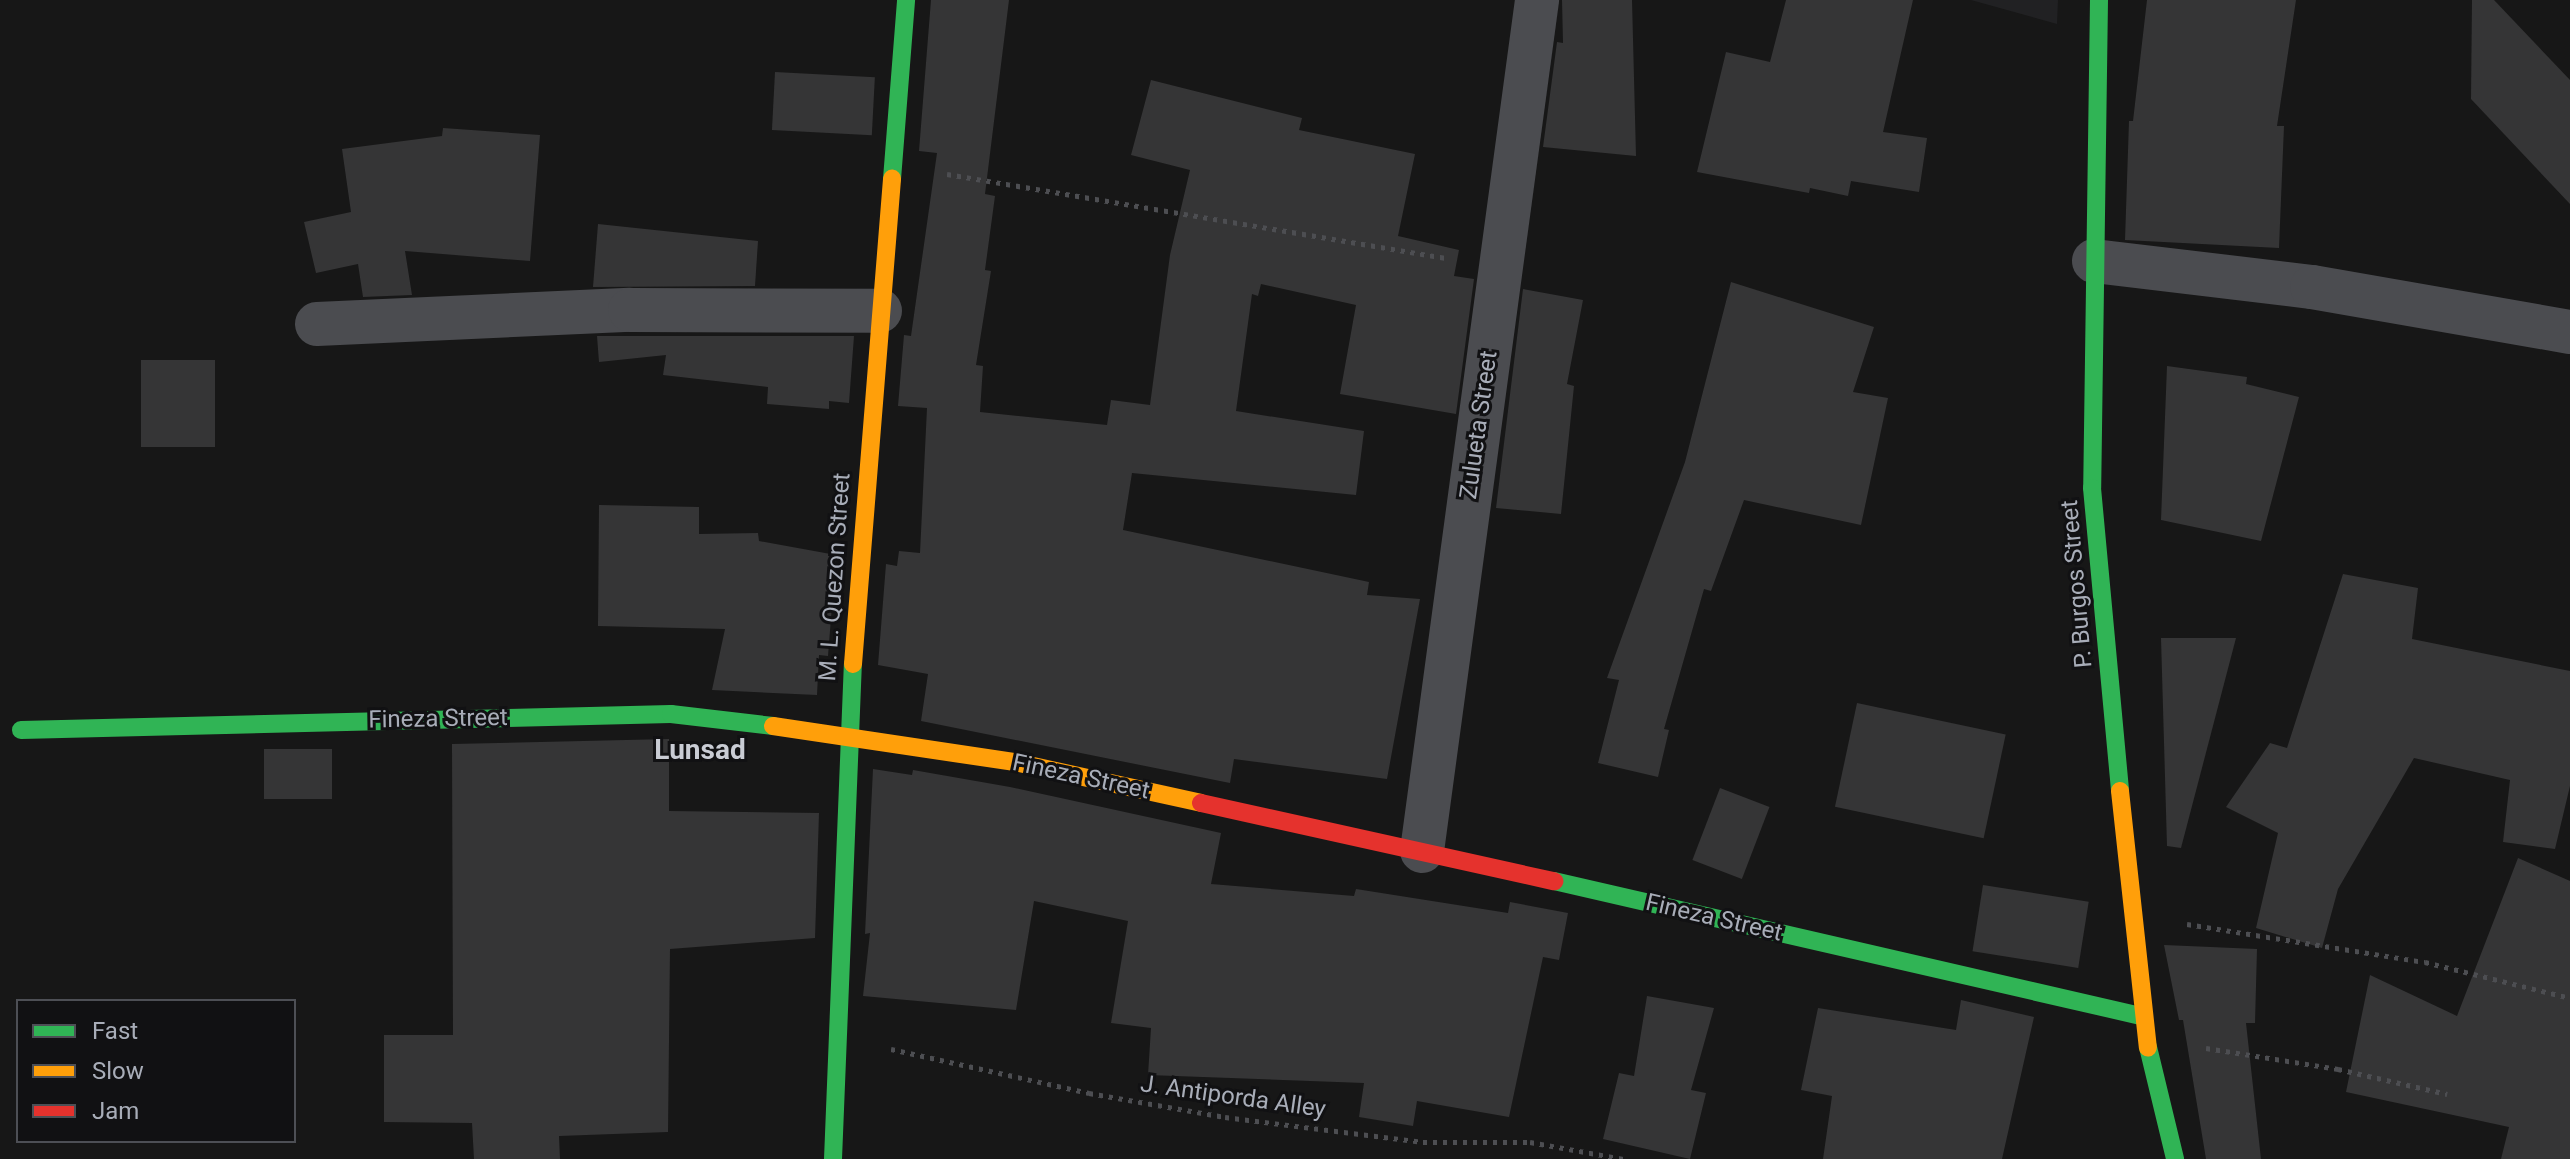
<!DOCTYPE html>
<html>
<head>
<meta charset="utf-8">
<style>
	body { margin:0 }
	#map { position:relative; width:2570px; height:1159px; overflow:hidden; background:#171717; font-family:Roboto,sans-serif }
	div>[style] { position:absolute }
	.built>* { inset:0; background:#212123 }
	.building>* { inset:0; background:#353536; transform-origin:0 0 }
	.path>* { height:5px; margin-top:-2.5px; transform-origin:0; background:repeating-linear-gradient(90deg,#4d4e52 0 4px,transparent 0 10px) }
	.street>* { height:44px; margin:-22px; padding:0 22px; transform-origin:22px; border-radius:22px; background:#4b4c50 }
	.fast>* { height:18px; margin:-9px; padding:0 9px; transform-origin:9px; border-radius:9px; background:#30b455 }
	.slow>* { height:18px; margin:-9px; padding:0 9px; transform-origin:9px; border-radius:9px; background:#ff9f0a }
	.jam>* { height:18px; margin:-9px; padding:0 9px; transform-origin:9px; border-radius:9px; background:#e5322d }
	span { translate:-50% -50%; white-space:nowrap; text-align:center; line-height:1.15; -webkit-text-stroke:6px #111113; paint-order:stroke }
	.street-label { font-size:24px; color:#a8adb8 }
	.quarter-label { font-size:28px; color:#c9ccd4; font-weight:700 }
	.legend { position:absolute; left:16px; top:999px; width:280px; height:144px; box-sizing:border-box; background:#111113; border:2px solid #4d4f55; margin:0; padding:10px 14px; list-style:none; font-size:24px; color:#a8adb8 }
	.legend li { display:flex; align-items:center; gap:16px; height:40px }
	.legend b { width:40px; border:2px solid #4d4f55 }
</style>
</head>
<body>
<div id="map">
	<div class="built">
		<i style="clip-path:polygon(1971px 0,2058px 0,2057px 24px)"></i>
	</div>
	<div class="building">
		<i style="clip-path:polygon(931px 0,1009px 0,985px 194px,995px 196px,985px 270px,991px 271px,976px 365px,983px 366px,980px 412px,1107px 425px,1111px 400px,1150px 405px,1170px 255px,1190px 170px,1131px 155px,1151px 80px,1302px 118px,1299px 130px,1415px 154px,1398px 236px,1459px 250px,1454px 276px,1474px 279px,1456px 414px,1340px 394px,1356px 305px,1261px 284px,1258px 296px,1252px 294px,1236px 411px,1364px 431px,1356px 495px,1132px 473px,1123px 530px,1369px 582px,1367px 595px,1420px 599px,1387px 779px,1234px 759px,1230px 783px,921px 721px,928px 674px,878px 665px,886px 564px,897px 566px,899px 551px,920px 553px,927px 408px,898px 406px,904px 335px,911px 336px,937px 153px,919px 151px)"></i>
		<i style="clip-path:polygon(1562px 0,1632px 0,1636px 156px,1543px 147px,1557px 42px,1563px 43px)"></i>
		<i style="clip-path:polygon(1786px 0,1913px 0,1883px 132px,1927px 138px,1919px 192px,1851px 181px,1848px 196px,1810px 188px,1809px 193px,1697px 172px,1726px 52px,1770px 62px)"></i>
		<i style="clip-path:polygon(2147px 0,2296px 0,2277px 126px,2284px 126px,2279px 248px,2125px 240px,2129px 121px,2133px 121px)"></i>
		<i style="clip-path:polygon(2472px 0,2494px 0,2570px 80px,2570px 204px,2471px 99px)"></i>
		<i style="left:775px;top:72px;width:100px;height:58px;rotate:3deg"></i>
		<i style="clip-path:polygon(443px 128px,540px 135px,530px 261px,405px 251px,412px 295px,363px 297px,358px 264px,316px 273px,304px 222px,351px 212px,342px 149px,442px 136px)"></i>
		<i style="clip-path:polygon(598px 224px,758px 241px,755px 286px,593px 287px)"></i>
		<i style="clip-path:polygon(1731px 282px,1874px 327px,1853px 392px,1888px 398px,1861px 525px,1744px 500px,1711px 591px,1704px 589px,1664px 729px,1669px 730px,1658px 777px,1598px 763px,1619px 680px,1607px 678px,1685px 462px)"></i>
		<i style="clip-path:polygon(1523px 289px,1583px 300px,1567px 384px,1574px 386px,1561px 514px,1496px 508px)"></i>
		<i style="clip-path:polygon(597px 336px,854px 336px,849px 403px,829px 401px,829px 409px,767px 404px,768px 387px,663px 375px,666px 355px,599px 362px)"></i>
		<i style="left:141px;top:360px;width:74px;height:87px"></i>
		<i style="clip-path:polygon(2167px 366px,2247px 377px,2246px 384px,2299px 397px,2261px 541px,2161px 520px)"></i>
		<i style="clip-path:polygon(599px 505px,699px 507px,699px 534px,758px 533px,759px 541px,836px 555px,828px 656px,819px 655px,817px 695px,712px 690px,725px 629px,598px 626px)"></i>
		<i style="clip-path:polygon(2343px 574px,2418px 588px,2412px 639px,2570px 671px,2570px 786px,2555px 849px,2503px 842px,2510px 780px,2414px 758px,2338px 889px,2322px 948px,2256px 928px,2278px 833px,2226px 807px,2270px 743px,2287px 748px)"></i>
		<i style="clip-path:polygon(2161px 638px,2236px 638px,2181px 848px,2167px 846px)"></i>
		<i style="left:1857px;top:703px;width:152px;height:106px;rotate:12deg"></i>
		<i style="clip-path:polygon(669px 739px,669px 811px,819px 813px,815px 938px,670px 949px,668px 1132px,559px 1136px,560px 1159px,474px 1159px,472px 1123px,384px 1122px,384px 1035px,453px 1035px,452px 744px)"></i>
		<i style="left:264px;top:749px;width:68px;height:50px"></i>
		<i style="clip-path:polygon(873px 769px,912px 775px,913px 770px,1010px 787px,1221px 833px,1211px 884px,1354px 896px,1356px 889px,1508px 913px,1510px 902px,1568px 913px,1559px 960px,1543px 957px,1509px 1117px,1417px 1101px,1413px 1126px,1359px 1117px,1364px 1083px,1148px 1075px,1151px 1028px,1111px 1023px,1128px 921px,1034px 901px,1016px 1010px,863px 996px,870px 933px,865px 934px)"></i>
		<i style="left:1720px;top:788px;width:53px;height:77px;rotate:21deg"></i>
		<i style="clip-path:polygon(2518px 858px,2570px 881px,2570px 1159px,2501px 1159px,2509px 1127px,2346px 1092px,2370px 975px,2457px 1016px)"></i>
		<i style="left:1983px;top:885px;width:107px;height:67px;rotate:9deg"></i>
		<i style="clip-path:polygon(2164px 945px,2257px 949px,2255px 1023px,2246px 1023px,2261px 1159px,2206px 1159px,2183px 1020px,2179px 1020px)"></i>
		<i style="clip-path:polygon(1647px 996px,1714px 1008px,1691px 1090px,1706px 1093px,1690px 1159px,1603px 1139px,1619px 1073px,1634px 1076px)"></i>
		<i style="clip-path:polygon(1961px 1000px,2034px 1017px,2002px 1159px,1823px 1159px,1832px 1096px,1801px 1090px,1818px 1008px,1956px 1030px)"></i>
	</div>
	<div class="path">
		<i style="left:947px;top:174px;width:506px;rotate:9.56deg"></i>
		<i style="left:2187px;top:924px;width:241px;rotate:9.1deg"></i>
		<i style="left:2425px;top:962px;width:149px;rotate:13.9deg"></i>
		<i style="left:2206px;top:1048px;width:134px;rotate:9deg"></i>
		<i style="left:2338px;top:1069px;width:112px;rotate:12.9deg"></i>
		<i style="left:891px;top:1049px;width:203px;rotate:12.5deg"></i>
		<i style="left:1089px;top:1093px;width:138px;rotate:10deg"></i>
		<i style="left:1225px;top:1117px;width:200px;rotate:7.2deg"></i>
		<i style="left:1423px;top:1142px;width:107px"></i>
		<i style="left:1530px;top:1142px;width:96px;rotate:10.3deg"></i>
	</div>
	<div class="street">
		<i style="left:2094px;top:261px;width:220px;rotate:6.8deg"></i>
		<i style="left:2312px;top:287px;width:262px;rotate:9.9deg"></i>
		<i style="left:317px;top:324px;width:313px;rotate:-2.6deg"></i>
		<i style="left:630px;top:310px;width:250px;rotate:0.2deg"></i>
		<i style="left:1422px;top:851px;width:859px;rotate:-82.3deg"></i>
	</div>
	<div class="fast">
		<i style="left:2099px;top:0;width:488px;rotate:90.8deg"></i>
		<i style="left:2092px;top:488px;width:304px;rotate:84.7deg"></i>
		<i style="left:892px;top:179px;width:180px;rotate:-85.5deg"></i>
		<i style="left:21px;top:730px;width:650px;rotate:-1.41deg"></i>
		<i style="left:671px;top:714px;width:103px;rotate:6.7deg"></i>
		<i style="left:1554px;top:881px;width:602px;rotate:12.95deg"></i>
		<i style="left:2148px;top:1047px;width:115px;rotate:76.4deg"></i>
		<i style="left:833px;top:1159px;width:495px;rotate:-87.7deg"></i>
	</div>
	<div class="slow">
		<i style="left:853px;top:664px;width:487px;rotate:-85.4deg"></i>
		<i style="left:773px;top:726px;width:245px;rotate:8.5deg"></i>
		<i style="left:1015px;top:762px;width:190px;rotate:12.4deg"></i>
		<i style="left:2120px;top:791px;width:258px;rotate:83.8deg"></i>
	</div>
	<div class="jam">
		<i style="left:1201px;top:803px;width:362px;rotate:12.5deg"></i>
	</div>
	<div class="street-label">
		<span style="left:1479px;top:425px;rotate:-82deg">Zulueta Street</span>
		<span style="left:835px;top:577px;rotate:-86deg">M. L. Quezon Street</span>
		<span style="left:2077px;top:584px;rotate:-95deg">P. Burgos Street</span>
		<span style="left:438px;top:719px;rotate:-1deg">Fineza Street</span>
		<span style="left:1081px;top:777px;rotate:12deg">Fineza Street</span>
		<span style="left:1714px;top:918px;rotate:13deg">Fineza Street</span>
		<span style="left:1233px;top:1097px;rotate:8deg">J. Antiporda Alley</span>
	</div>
	<div class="quarter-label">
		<span style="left:700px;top:750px">Lunsad</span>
	</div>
	<ul class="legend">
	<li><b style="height:10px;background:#30b455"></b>Fast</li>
	<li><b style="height:10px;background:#ff9f0a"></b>Slow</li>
	<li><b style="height:10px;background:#e5322d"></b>Jam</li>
	</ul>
</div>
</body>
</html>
